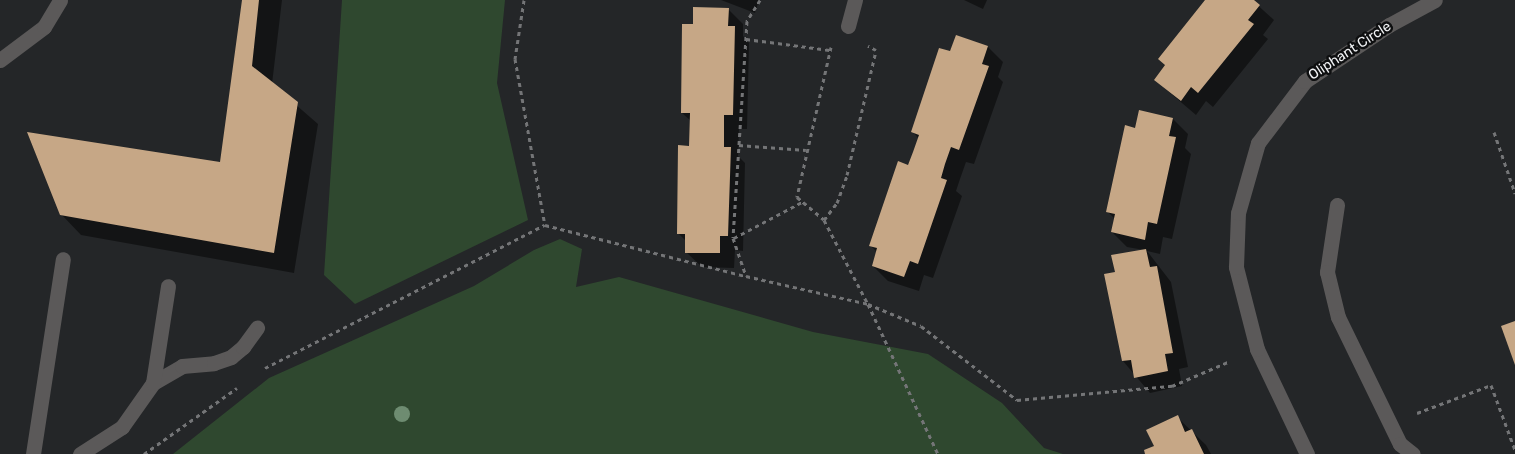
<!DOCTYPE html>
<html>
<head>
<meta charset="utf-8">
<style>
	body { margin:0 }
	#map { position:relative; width:1515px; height:454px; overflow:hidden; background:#242628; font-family:Rubik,sans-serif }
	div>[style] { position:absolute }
	.green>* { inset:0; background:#2f482f }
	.shadow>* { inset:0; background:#0007 }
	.building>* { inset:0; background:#c6a786 }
	.path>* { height:3px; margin-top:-1.5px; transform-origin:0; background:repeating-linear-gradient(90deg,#747577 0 4px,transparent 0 8px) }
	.service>* { height:15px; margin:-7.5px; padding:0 7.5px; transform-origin:7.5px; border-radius:7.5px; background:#5b5959 }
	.minor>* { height:15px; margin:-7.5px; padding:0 7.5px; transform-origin:7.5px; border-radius:7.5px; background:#5b5959 }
	.trees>* { width:16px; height:16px; margin:-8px; border-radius:50%; background:#6e8c71 }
	span { translate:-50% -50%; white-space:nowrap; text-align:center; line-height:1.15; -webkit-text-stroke:5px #0e0f10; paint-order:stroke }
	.street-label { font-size:14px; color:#f1f2f4 }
</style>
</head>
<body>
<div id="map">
	<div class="green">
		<i style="clip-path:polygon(342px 0,505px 0,497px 83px,528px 220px,355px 304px,324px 275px)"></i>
		<i style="clip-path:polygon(560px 239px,582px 249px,576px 287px,619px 277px,813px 332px,928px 354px,1002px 403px,1044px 448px,1063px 454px,173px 454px,269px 378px,474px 286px,534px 250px)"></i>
	</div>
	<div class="shadow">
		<i style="clip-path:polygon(243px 0,282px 0,272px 84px,318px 124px,294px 273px,81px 235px,61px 214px,221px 163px)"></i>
		<i style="clip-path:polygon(721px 0,759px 0,755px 13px)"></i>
		<i style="clip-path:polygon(964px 0,987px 0,983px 9px)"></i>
		<i style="clip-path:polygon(1207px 0,1252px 0,1274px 20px,1263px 35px,1268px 39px,1213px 107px,1206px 101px,1196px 115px,1155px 80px)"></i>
		<i style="clip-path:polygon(728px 9px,743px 24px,743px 36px,749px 43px,747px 129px,739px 129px,738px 156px,745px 163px,743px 251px,735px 250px,734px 268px,702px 267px,687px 253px,687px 242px,678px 233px,690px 147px,691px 121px,682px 113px,694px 26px)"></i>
		<i style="clip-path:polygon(957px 36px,988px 47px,1003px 62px,998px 77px,1003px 82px,974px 164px,966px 162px,960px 179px,956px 191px,962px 196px,933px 278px,924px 275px,919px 291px,888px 281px,873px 266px,877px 252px,871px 246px,909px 167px,919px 139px,912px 131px)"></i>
		<i style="clip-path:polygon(1173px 119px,1188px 134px,1185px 148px,1191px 154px,1172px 239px,1163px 237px,1160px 254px,1147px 251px,1171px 282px,1188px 367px,1179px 369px,1182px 386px,1150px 393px,1123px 361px,1116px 273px,1144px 250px,1127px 247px,1112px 232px,1115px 219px,1108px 212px,1136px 129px)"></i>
		<i style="clip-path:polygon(1177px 417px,1206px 445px,1211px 454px,1147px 454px)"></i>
	</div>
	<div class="building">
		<i style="clip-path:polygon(242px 0,259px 0,252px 66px,298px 102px,274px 253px,60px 215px,27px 132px,220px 162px)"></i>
		<i style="clip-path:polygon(1205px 0,1254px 0,1260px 5px,1248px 20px,1254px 24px,1198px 93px,1191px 87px,1181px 101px,1154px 80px,1165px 65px,1158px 59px)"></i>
		<i style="clip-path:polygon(693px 7px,729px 8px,728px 26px,735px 26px,733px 115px,724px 115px,724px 147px,731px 147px,728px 236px,720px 236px,720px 253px,685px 253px,685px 234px,677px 234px,678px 145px,689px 146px,690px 113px,681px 113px,682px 24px,693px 24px)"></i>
		<i style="clip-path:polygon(956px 35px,988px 46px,982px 64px,989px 66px,959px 150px,951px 147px,945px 164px,941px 178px,947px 180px,918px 264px,910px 261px,904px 277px,872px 266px,877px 248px,869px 246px,898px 161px,908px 165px,913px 152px,919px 135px,911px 132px,939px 48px,950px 51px)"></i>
		<i style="clip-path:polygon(1139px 110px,1173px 118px,1169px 136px,1176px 137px,1157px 224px,1148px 222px,1145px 240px,1111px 232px,1115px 214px,1106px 212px,1125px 125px,1135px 128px)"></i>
		<i style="clip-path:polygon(1146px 249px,1150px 267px,1157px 266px,1173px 353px,1165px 354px,1168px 371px,1134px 378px,1131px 360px,1122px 361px,1104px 274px,1115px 272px,1111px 255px)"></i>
		<i style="clip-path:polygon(1515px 321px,1515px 365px,1501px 326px)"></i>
		<i style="clip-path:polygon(1178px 415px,1185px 432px,1192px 429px,1204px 454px,1145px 454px,1144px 450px,1154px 446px,1146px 430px)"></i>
	</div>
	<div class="path">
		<i style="left:524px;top:0;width:60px;rotate:98.7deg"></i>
		<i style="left:515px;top:59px;width:169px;rotate:79.8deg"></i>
		<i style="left:760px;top:0;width:25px;rotate:122deg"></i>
		<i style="left:747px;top:21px;width:217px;rotate:93.7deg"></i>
		<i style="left:733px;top:238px;width:40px;rotate:71.1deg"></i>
		<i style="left:746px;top:276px;width:125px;rotate:12.9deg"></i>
		<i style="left:868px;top:304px;width:57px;rotate:22.5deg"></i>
		<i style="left:921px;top:326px;width:121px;rotate:37.6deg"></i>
		<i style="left:1017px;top:400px;width:156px;rotate:-5.2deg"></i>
		<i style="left:1172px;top:386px;width:63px;rotate:-23.3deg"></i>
		<i style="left:746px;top:39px;width:84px;rotate:7.5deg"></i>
		<i style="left:831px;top:47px;width:154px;rotate:102.8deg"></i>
		<i style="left:797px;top:197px;width:35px;rotate:40deg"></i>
		<i style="left:824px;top:220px;width:95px;rotate:62.4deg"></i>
		<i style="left:868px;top:304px;width:166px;rotate:65deg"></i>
		<i style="left:1494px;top:132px;width:65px;rotate:71deg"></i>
		<i style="left:739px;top:145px;width:67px;rotate:4.3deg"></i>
		<i style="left:824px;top:220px;width:21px;rotate:-53deg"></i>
		<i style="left:837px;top:203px;width:30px;rotate:-70deg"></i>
		<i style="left:847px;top:175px;width:128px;rotate:-76.9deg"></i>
		<i style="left:876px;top:50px;width:9px;rotate:-153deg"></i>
		<i style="left:734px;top:238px;width:77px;rotate:-27.9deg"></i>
		<i style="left:265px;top:368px;width:314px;rotate:-27.1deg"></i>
		<i style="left:545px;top:225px;width:206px;rotate:14.3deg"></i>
		<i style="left:1417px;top:413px;width:79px;rotate:-20.7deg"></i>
		<i style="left:1491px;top:385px;width:69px;rotate:69.7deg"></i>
		<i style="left:144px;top:454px;width:114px;rotate:-35.4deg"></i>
	</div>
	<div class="service">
		<i style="left:0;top:60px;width:55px;rotate:-36.9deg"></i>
		<i style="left:44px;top:27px;width:31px;rotate:-59deg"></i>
		<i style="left:153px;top:383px;width:34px;rotate:-30deg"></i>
		<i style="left:182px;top:366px;width:32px;rotate:-5deg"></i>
		<i style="left:214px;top:363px;width:18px;rotate:-19deg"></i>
		<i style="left:231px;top:357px;width:16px;rotate:-40deg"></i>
		<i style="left:243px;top:347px;width:24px;rotate:-54deg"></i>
		<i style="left:33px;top:454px;width:197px;rotate:-81.3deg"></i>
		<i style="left:80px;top:454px;width:50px;rotate:-32.7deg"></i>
		<i style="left:122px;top:427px;width:54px;rotate:-54.8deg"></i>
		<i style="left:153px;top:383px;width:98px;rotate:-81.2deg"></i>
	</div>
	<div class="minor">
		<i style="left:848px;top:26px;width:27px;rotate:-75deg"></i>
		<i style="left:1337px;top:205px;width:68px;rotate:98.5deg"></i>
		<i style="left:1327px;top:272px;width:46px;rotate:76.3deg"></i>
		<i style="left:1338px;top:317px;width:141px;rotate:64deg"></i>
		<i style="left:1400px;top:444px;width:16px;rotate:38deg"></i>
		<i style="left:1307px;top:454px;width:116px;rotate:-115.5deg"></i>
		<i style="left:1257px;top:349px;width:85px;rotate:-104.4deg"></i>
		<i style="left:1236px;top:267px;width:54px;rotate:-87.9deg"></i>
		<i style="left:1238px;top:213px;width:73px;rotate:-74.1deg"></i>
		<i style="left:1258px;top:143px;width:78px;rotate:-52.8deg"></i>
		<i style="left:1305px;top:81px;width:101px;rotate:-33.7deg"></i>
		<i style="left:1389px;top:25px;width:52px;rotate:-28.5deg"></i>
	</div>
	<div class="trees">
		<i style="left:402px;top:414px"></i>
	</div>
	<div class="street-label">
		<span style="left:1350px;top:51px;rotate:-33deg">Oliphant Circle</span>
	</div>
</div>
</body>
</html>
